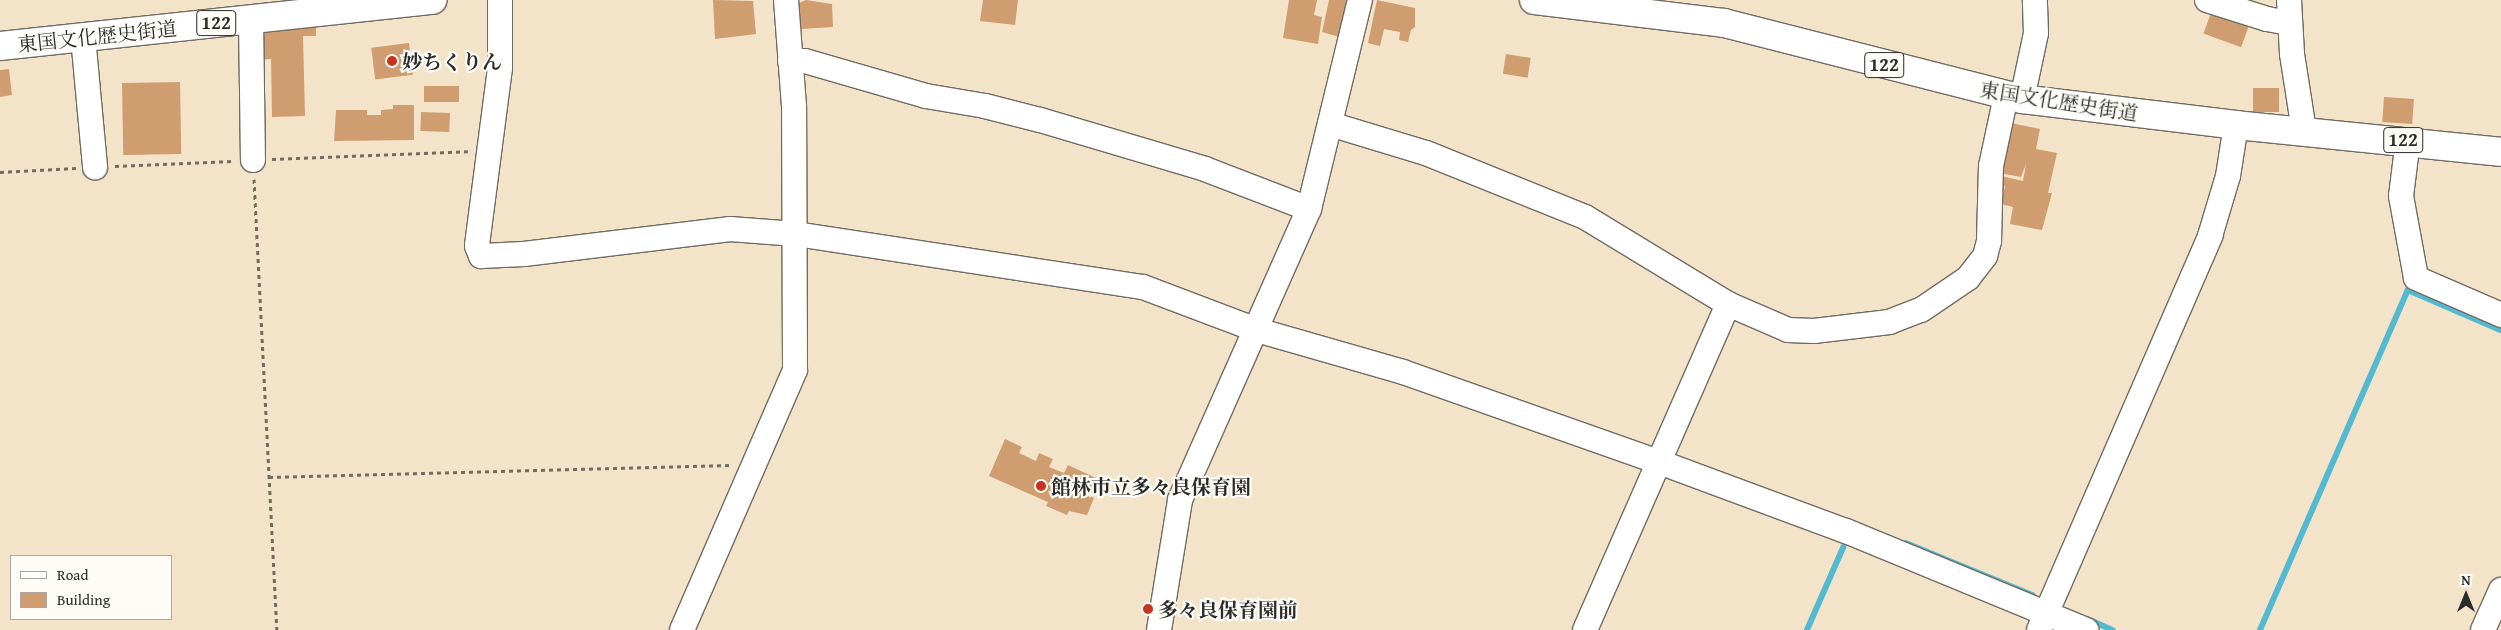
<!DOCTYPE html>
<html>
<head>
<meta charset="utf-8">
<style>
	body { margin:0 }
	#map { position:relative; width:2501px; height:630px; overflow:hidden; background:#f3e4c9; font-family:"Gentium Book Plus","Noto Serif JP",serif }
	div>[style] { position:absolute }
	.stream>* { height:5.5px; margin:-2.75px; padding:0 2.75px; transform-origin:2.75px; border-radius:2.75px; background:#52b9d1 }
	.building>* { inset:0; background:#cf9d70; transform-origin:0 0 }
	.path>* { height:3px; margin-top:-1.5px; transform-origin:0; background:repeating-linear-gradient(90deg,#716c62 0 4px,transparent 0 8px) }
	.roads { filter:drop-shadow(1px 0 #716c62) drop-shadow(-1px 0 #716c62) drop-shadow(0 1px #716c62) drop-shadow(0 -1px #716c62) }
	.minor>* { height:24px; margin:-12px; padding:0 12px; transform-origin:12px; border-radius:12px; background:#fff }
	.highway>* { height:28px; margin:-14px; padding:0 14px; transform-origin:14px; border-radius:14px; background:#fff }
	.dots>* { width:14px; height:14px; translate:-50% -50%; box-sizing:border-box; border:2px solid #fdfcf7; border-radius:50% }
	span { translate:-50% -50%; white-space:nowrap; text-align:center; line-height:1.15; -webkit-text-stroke:4.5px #fdfcf7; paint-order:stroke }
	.shield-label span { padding:1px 4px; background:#fdfcf7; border:1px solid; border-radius:4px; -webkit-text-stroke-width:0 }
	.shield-label { font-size:19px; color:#2b2b2b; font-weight:700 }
	.street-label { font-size:20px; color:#2b2b2b }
	.poi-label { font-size:20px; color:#2b2b2b; font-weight:700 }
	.left { translate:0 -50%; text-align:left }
	.legend { position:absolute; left:10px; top:555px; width:162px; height:65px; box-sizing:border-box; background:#fdfcf7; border:1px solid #a9a8a5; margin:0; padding:6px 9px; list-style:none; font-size:15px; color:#2b2b2b }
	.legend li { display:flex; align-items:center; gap:10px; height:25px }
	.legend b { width:25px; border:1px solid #a9a8a5 }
	.north { position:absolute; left:2441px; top:570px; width:50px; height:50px; -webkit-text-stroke:4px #fdfcf7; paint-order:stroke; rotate:0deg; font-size:14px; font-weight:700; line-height:20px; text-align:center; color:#2b2b2b }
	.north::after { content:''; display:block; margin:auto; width:18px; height:22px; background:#2b2b2b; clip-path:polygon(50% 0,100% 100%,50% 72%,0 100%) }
</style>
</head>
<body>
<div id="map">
	<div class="stream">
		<i style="left:1906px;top:543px;width:137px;rotate:22.3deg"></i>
		<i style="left:2088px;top:619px;width:27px;rotate:24deg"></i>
		<i style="left:1807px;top:630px;width:90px;rotate:-66.3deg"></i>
		<i style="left:2260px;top:630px;width:371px;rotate:-66.5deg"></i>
		<i style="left:2408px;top:290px;width:101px;rotate:23.3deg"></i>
	</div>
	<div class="building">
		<i style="clip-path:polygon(713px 0,753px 1px,756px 34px,715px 39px)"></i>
		<i style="clip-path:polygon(806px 0,832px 4px,833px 27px,801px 29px,799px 3px)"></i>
		<i style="clip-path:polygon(983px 0,1018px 0,1015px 25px,980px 21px)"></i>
		<i style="clip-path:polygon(1289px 0,1317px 0,1314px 15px,1322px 17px,1318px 44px,1283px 38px)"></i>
		<i style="clip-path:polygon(1329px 0,1352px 0,1343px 38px,1322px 32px)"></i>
		<i style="clip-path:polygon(1377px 0,1415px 8px,1415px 27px,1411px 30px,1408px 42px,1399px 40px,1400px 32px,1384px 29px,1380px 46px,1368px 43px)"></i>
		<i style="left:2212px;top:10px;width:40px;height:25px;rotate:20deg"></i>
		<i style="clip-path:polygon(316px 23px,316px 36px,303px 36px,305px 116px,272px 117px,271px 59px,256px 60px,255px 25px)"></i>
		<i style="left:409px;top:43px;width:32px;height:38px;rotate:83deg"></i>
		<i style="left:1506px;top:54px;width:25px;height:20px;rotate:9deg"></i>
		<i style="clip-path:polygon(9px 69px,12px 95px,0 97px,0 70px)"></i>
		<i style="left:180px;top:82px;width:72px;height:58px;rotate:89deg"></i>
		<i style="left:424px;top:86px;width:35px;height:16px"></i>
		<i style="left:2253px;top:88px;width:26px;height:24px"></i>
		<i style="left:2384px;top:97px;width:30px;height:25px;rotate:4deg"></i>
		<i style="clip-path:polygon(393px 105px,414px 105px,414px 140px,334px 141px,336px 110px,367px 110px,367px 115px,381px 115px,381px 110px,393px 109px)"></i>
		<i style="left:421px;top:112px;width:29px;height:19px;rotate:2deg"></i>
		<i style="clip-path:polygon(2011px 123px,2040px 129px,2036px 149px,2057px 153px,2048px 193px,2052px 193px,2042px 230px,2010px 224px,2013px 207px,2001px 204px,2005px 186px,1999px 185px,2001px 176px,2023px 181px,2026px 164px,2021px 177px,2000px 173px)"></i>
		<i style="clip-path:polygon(1005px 439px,1022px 447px,1019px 453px,1036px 461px,1039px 453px,1053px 459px,1049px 467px,1064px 473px,1068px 465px,1098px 479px,1090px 496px,1094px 498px,1087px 515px,1069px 511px,1067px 515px,1046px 506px,1048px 502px,989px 476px)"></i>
	</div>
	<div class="path">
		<i style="left:272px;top:159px;width:196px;rotate:-2.3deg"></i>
		<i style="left:115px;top:166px;width:118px;rotate:-2.4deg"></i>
		<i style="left:0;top:172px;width:76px;rotate:-3deg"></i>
		<i style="left:254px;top:179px;width:452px;rotate:87.1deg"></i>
		<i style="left:269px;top:477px;width:462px;rotate:-1.5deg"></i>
	</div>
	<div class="roads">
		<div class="minor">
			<i style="left:500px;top:0;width:68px;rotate:90deg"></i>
			<i style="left:500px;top:68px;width:179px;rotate:97.4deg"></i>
			<i style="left:477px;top:246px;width:11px;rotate:68deg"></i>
			<i style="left:481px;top:256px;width:43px;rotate:-2.7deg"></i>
			<i style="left:524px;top:254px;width:208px;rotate:-6.9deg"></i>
			<i style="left:730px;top:229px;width:66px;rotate:4.3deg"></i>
			<i style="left:796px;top:234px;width:351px;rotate:8.7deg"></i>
			<i style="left:1143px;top:287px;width:122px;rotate:20.7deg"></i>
			<i style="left:1257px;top:330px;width:152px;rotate:16deg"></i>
			<i style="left:1403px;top:372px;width:271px;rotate:19.4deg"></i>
			<i style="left:1659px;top:462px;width:199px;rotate:20.3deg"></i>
			<i style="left:1846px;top:531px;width:260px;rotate:22.4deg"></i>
			<i style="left:2207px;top:0;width:63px;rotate:17.6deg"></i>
			<i style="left:2267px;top:19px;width:22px;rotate:10deg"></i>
			<i style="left:2289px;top:0;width:54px;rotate:86.8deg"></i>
			<i style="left:2292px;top:54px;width:78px;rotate:81.1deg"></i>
			<i style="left:251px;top:19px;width:141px;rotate:89.2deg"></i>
			<i style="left:83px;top:37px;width:131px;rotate:84.7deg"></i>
			<i style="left:790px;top:61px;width:15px"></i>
			<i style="left:805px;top:61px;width:126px;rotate:16.1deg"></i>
			<i style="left:926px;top:96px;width:60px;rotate:9.6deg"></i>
			<i style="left:985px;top:106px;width:57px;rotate:14.3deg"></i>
			<i style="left:1040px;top:120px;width:172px;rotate:16.5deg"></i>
			<i style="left:1205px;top:169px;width:111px;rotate:21deg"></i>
			<i style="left:2022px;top:99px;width:67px;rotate:-78deg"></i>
			<i style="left:2036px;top:33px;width:33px;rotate:-92deg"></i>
			<i style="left:1330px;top:124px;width:100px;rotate:16.8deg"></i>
			<i style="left:1426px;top:153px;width:171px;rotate:21.9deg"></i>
			<i style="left:1585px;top:217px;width:167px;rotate:31.3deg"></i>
			<i style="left:1728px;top:304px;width:65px;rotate:23.4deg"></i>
			<i style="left:1788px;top:330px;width:26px;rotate:2deg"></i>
			<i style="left:1814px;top:331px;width:76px;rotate:-6.8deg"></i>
			<i style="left:1889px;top:322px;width:34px;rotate:-21deg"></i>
			<i style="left:1921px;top:310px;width:57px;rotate:-34.2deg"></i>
			<i style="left:1968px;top:278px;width:28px;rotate:-52deg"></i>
			<i style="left:1985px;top:256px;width:16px;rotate:-75deg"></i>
			<i style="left:1989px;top:241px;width:75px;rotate:-88.5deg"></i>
			<i style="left:1991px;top:166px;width:72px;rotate:-77.9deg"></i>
			<i style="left:2408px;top:140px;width:56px;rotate:97.1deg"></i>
			<i style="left:2401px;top:196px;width:83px;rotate:79.6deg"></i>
			<i style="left:2416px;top:278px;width:93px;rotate:23.5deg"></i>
			<i style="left:682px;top:630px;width:283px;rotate:-66.5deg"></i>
			<i style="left:795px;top:370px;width:264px;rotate:-90.2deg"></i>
			<i style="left:794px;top:106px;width:106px;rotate:-94.3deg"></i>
			<i style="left:1159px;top:630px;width:132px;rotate:-80.8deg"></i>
			<i style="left:1180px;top:500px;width:318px;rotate:-66.1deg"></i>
			<i style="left:1309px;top:209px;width:215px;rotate:-76.3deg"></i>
			<i style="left:1585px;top:630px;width:356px;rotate:-66.3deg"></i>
			<i style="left:2039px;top:630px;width:430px;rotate:-66.5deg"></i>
			<i style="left:2210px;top:236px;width:63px;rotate:-73.3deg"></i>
			<i style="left:2228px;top:176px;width:52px;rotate:-81.1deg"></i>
			<i style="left:2483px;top:630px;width:44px;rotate:-65.8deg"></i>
		</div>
		<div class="highway">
			<i style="left:1534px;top:0;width:191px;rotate:6.9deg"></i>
			<i style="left:1724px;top:23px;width:308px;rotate:14.3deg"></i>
			<i style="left:2022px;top:99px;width:216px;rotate:6.9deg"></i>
			<i style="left:2236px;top:125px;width:266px;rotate:5.8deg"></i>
			<i style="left:0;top:46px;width:435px;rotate:-6.1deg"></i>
		</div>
	</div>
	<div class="dots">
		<i style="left:392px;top:61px;background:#c8321e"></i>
		<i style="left:1041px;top:486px;background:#c8321e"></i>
		<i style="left:1148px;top:609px;background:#c8321e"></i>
	</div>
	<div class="shield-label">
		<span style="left:216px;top:23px">122</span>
		<span style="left:1884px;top:65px">122</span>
		<span style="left:2403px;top:140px">122</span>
	</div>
	<div class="street-label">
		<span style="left:97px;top:36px;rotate:-6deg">東国文化歴史街道</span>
		<span style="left:2059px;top:101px;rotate:9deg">東国文化歴史街道</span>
	</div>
	<div class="poi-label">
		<span class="left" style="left:402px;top:61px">妙ちくりん</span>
		<span class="left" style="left:1051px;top:486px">館林市立多々良保育園</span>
		<span class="left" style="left:1158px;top:609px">多々良保育園前</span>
	</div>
	<ul class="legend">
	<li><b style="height:6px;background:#fff"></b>Road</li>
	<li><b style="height:14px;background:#cf9d70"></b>Building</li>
	</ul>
	<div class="north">N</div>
</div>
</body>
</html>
